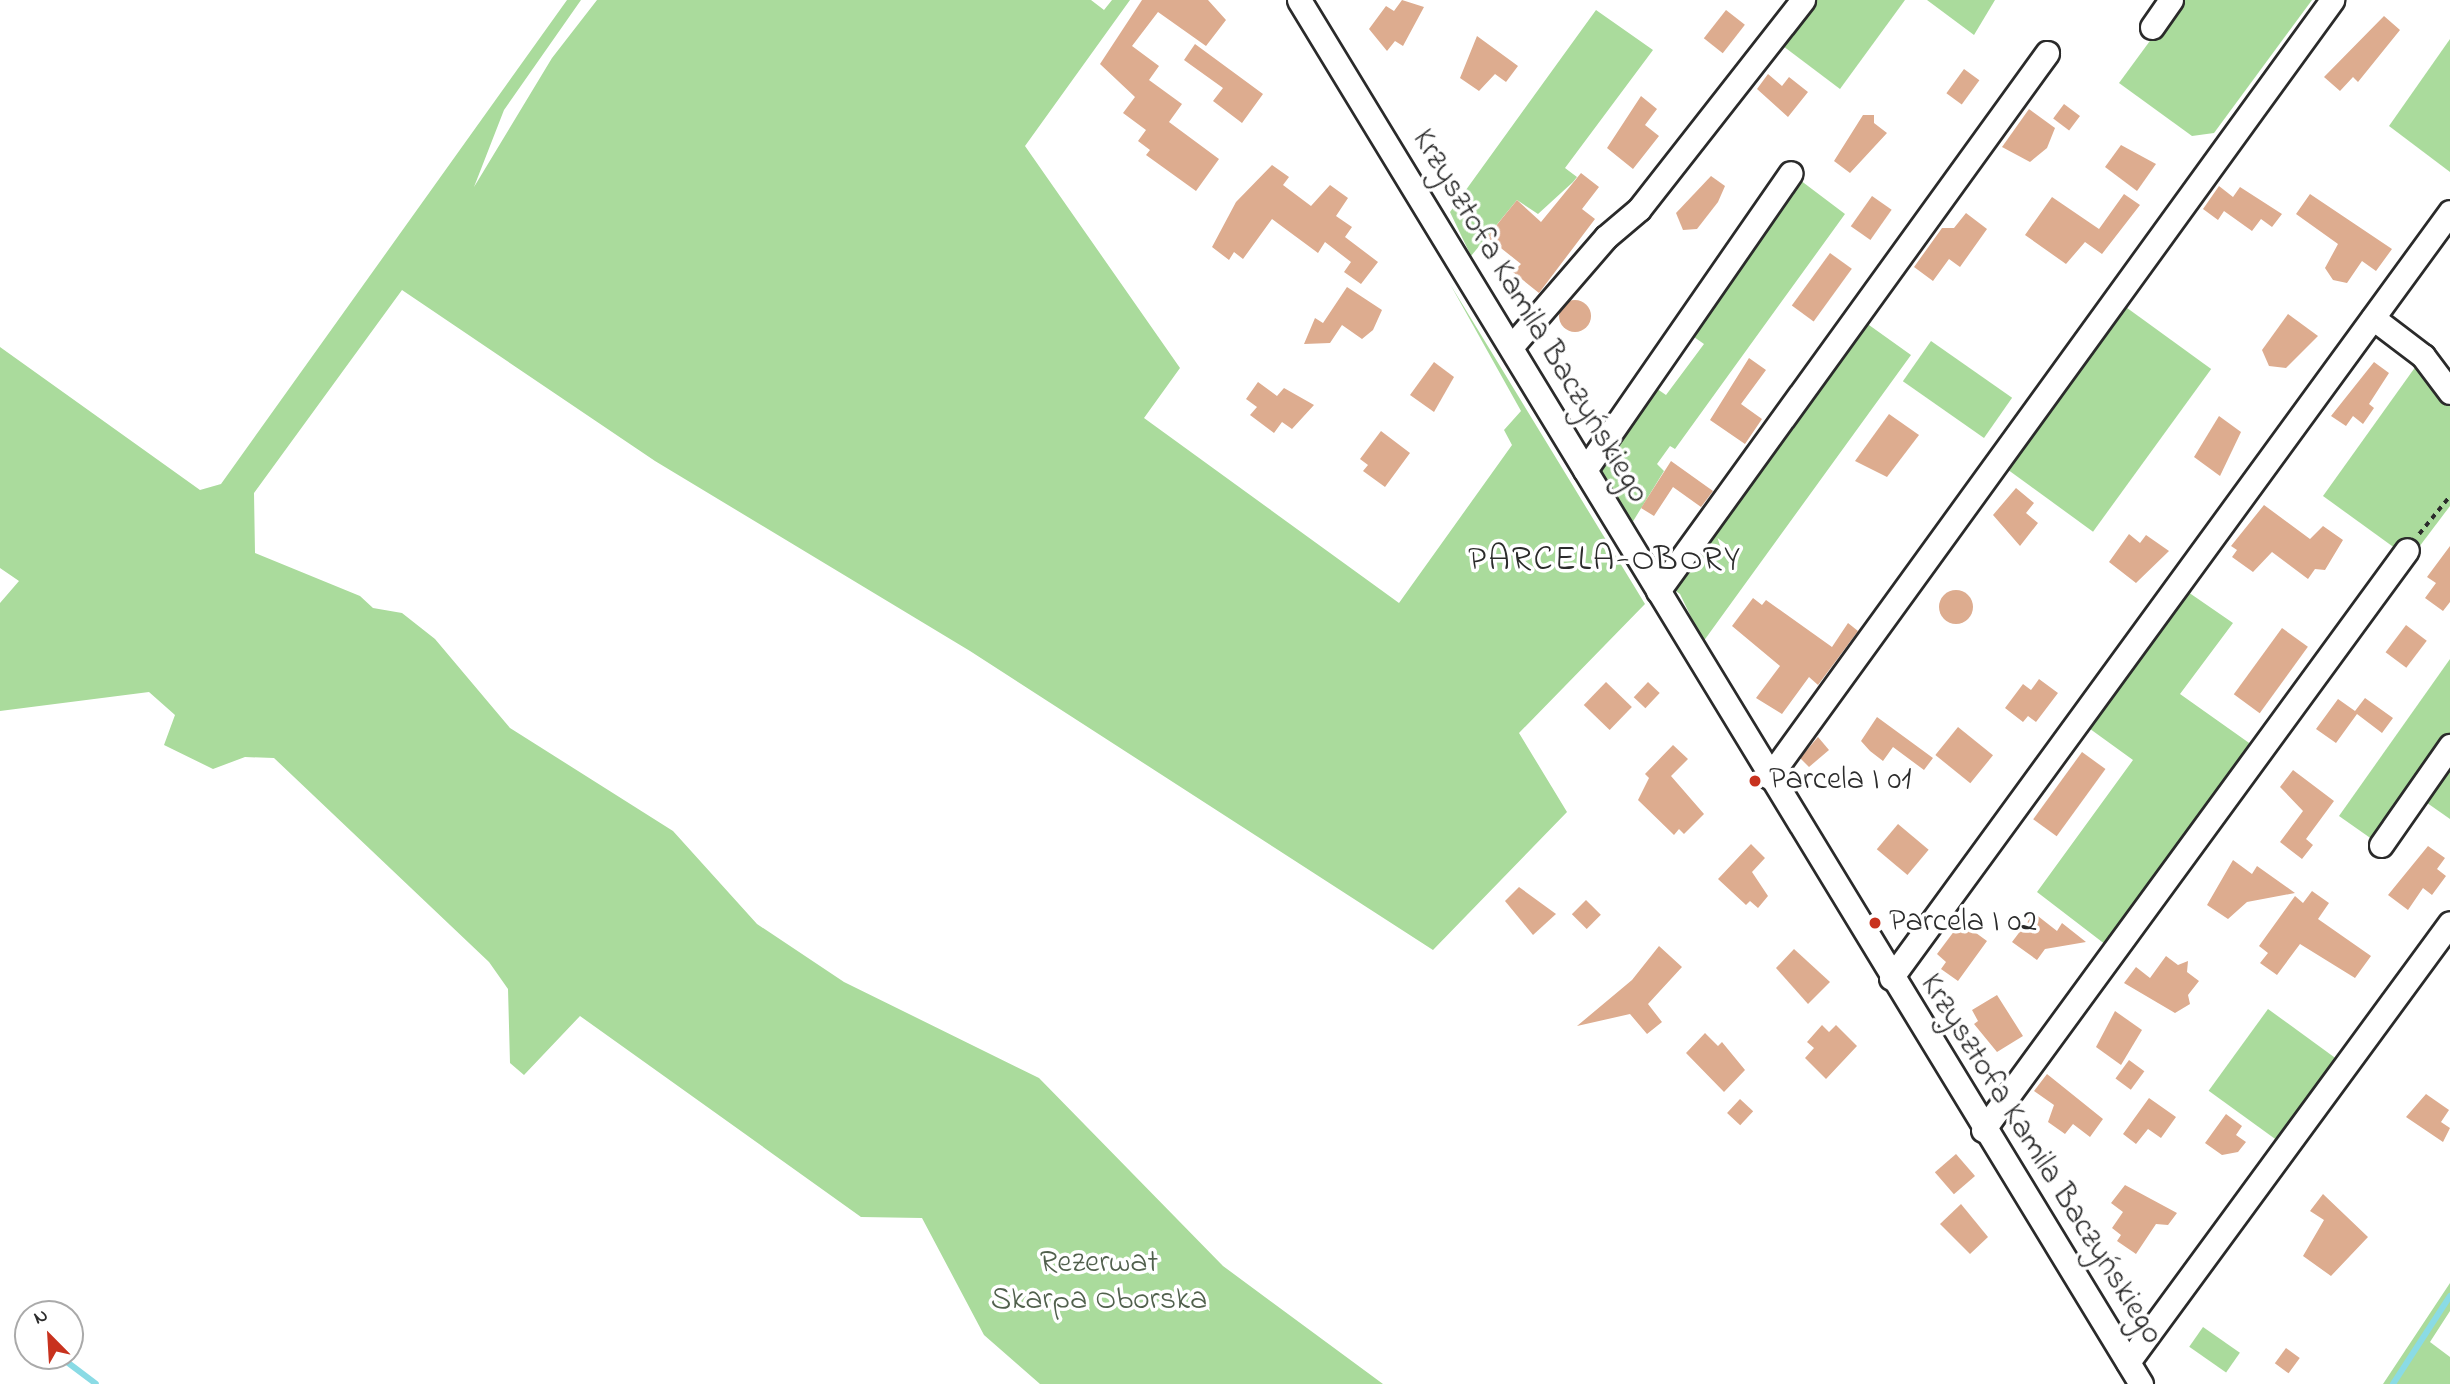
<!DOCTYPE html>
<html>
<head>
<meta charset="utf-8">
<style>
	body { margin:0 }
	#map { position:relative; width:2450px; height:1384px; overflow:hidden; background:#fff; font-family:"Indie Flower",sans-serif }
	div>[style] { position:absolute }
	.green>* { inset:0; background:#aadb9c; transform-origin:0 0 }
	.stream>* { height:6px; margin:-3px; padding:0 3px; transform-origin:3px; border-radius:3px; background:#8adbe5 }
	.building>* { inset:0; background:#ddac8f; transform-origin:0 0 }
	.round { border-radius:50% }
	.path>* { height:3.5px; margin-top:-1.75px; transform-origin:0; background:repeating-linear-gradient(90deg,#2b2b2b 0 5px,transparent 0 10px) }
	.roads { filter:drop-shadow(2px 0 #2b2b2b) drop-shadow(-2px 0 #2b2b2b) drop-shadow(0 2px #2b2b2b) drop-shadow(0 -2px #2b2b2b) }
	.minor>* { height:23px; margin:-11.5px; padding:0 11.5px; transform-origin:11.5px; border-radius:11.5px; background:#fff }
	.dots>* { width:19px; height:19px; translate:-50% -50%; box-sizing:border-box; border:4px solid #fff; border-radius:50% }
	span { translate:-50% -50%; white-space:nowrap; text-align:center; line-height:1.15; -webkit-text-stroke:7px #fff; paint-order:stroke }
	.street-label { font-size:32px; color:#2b2b2b }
	.poi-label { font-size:32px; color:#2b2b2b }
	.left { translate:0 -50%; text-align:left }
	.park-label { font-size:32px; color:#51604d }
	.quarter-label { font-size:35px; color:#2b2b2b; letter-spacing:2px }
	.north { position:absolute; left:14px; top:1300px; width:70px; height:70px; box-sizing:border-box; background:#fff; border:2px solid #aaa; border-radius:50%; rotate:336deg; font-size:19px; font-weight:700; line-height:28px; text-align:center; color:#2b2b2b }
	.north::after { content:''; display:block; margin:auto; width:24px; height:32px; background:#c8321e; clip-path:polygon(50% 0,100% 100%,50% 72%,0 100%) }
</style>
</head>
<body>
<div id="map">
	<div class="green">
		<i style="clip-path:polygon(567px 0,581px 0,504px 110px,474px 187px,552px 58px,597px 0,1091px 0,1104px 10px,1112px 0,1130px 0,1025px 146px,1180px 368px,1144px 418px,1399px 603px,1512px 445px,1504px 430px,1521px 411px,1450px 284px,1645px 604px,1519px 733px,1567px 812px,1433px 950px,970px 651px,655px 461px,402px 290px,254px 493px,255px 553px,360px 596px,373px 608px,402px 613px,435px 639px,510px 728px,673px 831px,757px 924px,844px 982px,1039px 1078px,1223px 1266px,1383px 1384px,1040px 1384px,984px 1335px,922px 1218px,861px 1217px,580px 1016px,524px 1075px,510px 1063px,508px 989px,489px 962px,274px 758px,245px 757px,213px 769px,164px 745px,175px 715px,149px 692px,0 711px,0 603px,19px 581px,0 568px,0 347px,200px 490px,221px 484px)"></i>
		<i style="clip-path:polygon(1812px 0,1905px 0,1840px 89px,1779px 43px)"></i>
		<i style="clip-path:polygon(1927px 0,1995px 0,1974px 35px)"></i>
		<i style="clip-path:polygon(2180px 0,2312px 0,2214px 133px,2192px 136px,2119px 83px)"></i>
		<i style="clip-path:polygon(1596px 10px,1653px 50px,1565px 168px,1577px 177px,1573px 182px,1538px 214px,1517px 200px,1471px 256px,1450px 212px)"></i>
		<i style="clip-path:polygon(2450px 39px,2450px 172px,2389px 126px)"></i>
		<i style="clip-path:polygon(1796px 177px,1845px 214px,1675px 449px,1670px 446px,1657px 464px,1664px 471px,1632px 523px,1596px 463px,1650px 384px,1666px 395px,1704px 344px,1694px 337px,1709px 314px,1708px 298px)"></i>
		<i style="left:2123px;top:305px;width:109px;height:201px;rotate:36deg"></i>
		<i style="clip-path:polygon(1862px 320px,1911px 355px,1703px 642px,1680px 594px,1670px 587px)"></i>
		<i style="left:1931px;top:341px;width:99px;height:49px;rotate:35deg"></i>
		<i style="clip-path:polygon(2416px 366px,2450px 401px,2450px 506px,2410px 559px,2323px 496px)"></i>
		<i style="clip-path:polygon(2188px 592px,2233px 623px,2180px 694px,2252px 745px,2110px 948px,2037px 892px,2133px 760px,2086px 726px)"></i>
		<i style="clip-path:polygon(2450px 659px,2450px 735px,2376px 842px,2339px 816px)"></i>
		<i style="clip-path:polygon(2450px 756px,2450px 819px,2420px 798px)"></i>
		<i style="left:2268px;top:1009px;width:90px;height:101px;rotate:36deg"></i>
		<i style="clip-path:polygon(2450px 1283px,2450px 1311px,2430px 1342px,2450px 1357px,2450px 1384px,2383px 1384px)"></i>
		<i style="left:2203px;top:1327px;width:45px;height:24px;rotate:35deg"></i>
	</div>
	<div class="stream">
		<i style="left:67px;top:1362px;width:36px;rotate:37deg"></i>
		<i style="left:2393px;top:1384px;width:105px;rotate:-57.1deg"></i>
	</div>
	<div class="building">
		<i style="clip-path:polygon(1142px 0,1208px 0,1226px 20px,1206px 46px,1158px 12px,1132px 46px,1159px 66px,1149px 80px,1182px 104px,1169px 122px,1219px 159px,1196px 191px,1146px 155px,1150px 150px,1138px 141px,1146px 130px,1123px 113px,1135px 97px,1100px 64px)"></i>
		<i style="clip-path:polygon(1402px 0,1424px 7px,1403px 46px,1395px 41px,1387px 51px,1369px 29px,1386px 6px,1394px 11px)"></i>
		<i style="left:1726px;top:10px;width:24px;height:36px;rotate:38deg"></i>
		<i style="clip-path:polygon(2384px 16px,2400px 30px,2358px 82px,2353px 77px,2340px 91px,2324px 77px)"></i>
		<i style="clip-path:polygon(1477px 36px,1518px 66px,1506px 82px,1495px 74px,1479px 91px,1460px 78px)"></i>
		<i style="clip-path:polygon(1195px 44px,1263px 94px,1242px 123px,1213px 101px,1223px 88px,1184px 60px)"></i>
		<i style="left:1964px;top:69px;width:19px;height:30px;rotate:36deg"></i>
		<i style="clip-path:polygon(1768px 74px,1782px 86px,1789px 77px,1808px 92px,1788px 117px,1757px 89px)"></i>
		<i style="clip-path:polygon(1641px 96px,1657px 109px,1645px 125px,1659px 136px,1633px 169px,1607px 148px)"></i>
		<i style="left:2064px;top:104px;width:20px;height:18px;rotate:37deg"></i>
		<i style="clip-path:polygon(2029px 109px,2055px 128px,2047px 148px,2030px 162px,2002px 147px)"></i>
		<i style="clip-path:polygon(1863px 115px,1874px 115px,1874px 123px,1887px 133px,1850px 173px,1834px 161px)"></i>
		<i style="clip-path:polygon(2121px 145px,2156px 164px,2137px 191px,2105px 167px)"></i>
		<i style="clip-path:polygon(1272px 165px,1289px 177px,1283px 185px,1311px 206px,1330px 185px,1348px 198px,1336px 216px,1352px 227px,1345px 237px,1378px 262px,1361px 284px,1344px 272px,1351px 262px,1325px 242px,1318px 253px,1272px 219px,1243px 259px,1234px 252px,1229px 260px,1212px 247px,1236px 202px)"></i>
		<i style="clip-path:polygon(1581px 173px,1599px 187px,1582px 209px,1595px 219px,1539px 293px,1513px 272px,1521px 264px,1487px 237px,1517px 200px,1541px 222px)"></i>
		<i style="clip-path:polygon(1711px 176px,1725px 186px,1718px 202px,1697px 229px,1683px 230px,1676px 213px)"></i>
		<i style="clip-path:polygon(2219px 186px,2233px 197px,2240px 187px,2282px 214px,2272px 227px,2261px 219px,2252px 231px,2224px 211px,2218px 220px,2203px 209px)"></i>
		<i style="clip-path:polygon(2124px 194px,2140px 205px,2102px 254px,2085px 242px,2066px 264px,2025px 235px,2052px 197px,2099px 229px)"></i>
		<i style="clip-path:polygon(2310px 194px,2392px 249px,2376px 271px,2362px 261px,2347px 283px,2333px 280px,2325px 268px,2338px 244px,2296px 214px)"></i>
		<i style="left:1872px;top:196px;width:24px;height:37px;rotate:35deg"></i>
		<i style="clip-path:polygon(1966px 213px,1987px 229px,1960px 267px,1949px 259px,1933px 281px,1914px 267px,1942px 228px,1954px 228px)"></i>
		<i style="left:1830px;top:253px;width:27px;height:65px;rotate:36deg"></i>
		<i style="clip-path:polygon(1347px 287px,1382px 310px,1373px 330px,1362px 339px,1342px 325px,1330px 343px,1304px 344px,1315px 318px,1323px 323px)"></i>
		<i class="round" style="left:1559px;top:300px;width:32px;height:32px"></i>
		<i style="clip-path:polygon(2288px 314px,2318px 336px,2286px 368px,2269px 366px,2262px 350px)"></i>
		<i style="clip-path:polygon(1749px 358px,1766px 370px,1741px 404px,1762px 419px,1745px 444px,1710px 420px)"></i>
		<i style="clip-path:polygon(1434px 362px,1454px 377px,1434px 412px,1410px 395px)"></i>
		<i style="clip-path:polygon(2374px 362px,2389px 373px,2369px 404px,2374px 408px,2363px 424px,2353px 416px,2346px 426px,2331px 416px)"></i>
		<i style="clip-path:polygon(1258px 382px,1277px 396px,1284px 388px,1314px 405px,1292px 429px,1282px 422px,1274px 433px,1250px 415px,1257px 407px,1246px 399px)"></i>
		<i style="clip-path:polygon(1889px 414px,1919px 435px,1887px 477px,1855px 461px)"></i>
		<i style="clip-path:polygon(2219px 416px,2241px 432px,2220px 476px,2194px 457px)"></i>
		<i style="clip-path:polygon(1381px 431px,1410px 453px,1385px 487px,1363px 471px,1368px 465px,1360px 459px)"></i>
		<i style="clip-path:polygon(1671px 461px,1713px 491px,1701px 507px,1673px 487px,1654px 516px,1641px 508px)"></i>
		<i style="clip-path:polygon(2016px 488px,2034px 503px,2026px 513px,2038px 523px,2020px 546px,1993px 515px)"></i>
		<i style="clip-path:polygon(2264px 505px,2310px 539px,2323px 526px,2343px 540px,2325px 570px,2315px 569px,2308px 579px,2272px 552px,2253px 572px,2232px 557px,2237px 550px,2231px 546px)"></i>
		<i style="clip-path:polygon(2129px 534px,2140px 543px,2146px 535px,2169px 551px,2136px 583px,2109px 562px)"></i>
		<i style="clip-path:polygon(2450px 546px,2450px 602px,2443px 611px,2425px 598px,2436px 583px,2427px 577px)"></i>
		<i class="round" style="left:1939px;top:590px;width:34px;height:34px"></i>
		<i style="clip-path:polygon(1753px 598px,1762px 605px,1766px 600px,1832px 647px,1848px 623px,1858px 631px,1818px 685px,1809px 677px,1782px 714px,1756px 698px,1780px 666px,1732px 626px)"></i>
		<i style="left:2406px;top:625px;width:26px;height:34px;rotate:37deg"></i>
		<i style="left:2282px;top:628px;width:32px;height:82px;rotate:36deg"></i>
		<i style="clip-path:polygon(2039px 679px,2058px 693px,2036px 722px,2028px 716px,2023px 722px,2005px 708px,2023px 684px,2031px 690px)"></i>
		<i style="left:1606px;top:682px;width:36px;height:32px;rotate:44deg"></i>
		<i style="left:1648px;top:682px;width:16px;height:21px;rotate:43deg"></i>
		<i style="clip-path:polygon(2365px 698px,2393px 718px,2382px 733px,2357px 714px,2336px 743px,2316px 729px,2338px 699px,2355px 711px)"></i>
		<i style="clip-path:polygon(1877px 717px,1933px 758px,1924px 770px,1893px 747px,1883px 761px,1870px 751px,1861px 741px)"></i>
		<i style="left:1958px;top:727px;width:45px;height:36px;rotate:39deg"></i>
		<i style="clip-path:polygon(1818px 737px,1829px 750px,1809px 767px,1800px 758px)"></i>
		<i style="clip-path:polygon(1673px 745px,1688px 759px,1671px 776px,1704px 814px,1684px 834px,1679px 829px,1674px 835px,1638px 800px,1649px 778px,1645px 774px)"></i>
		<i style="left:2082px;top:752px;width:29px;height:83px;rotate:36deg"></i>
		<i style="clip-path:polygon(2293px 770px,2334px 801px,2306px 839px,2313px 845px,2302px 859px,2280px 842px,2303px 811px,2280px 787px)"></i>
		<i style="left:1898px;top:824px;width:40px;height:33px;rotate:40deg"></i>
		<i style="clip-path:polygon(1751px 844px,1765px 858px,1752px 872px,1768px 896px,1758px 908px,1750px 901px,1746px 905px,1718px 879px)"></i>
		<i style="clip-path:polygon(2428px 846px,2445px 858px,2437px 869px,2446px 876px,2432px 895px,2423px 888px,2408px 910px,2388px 895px)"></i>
		<i style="clip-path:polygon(2233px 860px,2252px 874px,2257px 866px,2295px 893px,2247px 902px,2228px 919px,2207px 905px)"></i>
		<i style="clip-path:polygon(1519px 887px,1556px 914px,1533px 935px,1505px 901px)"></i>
		<i style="clip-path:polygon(2312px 891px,2329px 903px,2318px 919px,2371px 956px,2355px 978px,2300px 944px,2277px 975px,2260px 963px,2268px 953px,2259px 946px,2295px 896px,2303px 903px)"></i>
		<i style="left:1586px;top:900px;width:21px;height:20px;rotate:45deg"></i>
		<i style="clip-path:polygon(2034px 913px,2057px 931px,2062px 923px,2086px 942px,2045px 949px,2037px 960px,2012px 942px)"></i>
		<i style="clip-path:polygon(1961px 922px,1987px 941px,1958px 981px,1941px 969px,1946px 962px,1937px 954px)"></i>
		<i style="clip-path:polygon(1659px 946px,1682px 967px,1648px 1004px,1662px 1022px,1647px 1034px,1630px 1014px,1577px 1026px,1632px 980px)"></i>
		<i style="clip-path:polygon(1794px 949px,1830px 982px,1808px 1004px,1776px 968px)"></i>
		<i style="clip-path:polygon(2166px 956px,2178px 965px,2188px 961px,2187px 972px,2199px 981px,2188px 995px,2190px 1004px,2175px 1013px,2124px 983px,2136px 967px,2150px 978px)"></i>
		<i style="clip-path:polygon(1997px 995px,2023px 1036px,1997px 1052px,1974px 1024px,1978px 1021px,1972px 1010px)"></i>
		<i style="clip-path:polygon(2115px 1011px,2142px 1030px,2121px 1065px,2096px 1047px)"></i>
		<i style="clip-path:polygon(1822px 1025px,1829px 1032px,1836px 1025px,1857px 1046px,1826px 1079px,1805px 1058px,1814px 1048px,1807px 1042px)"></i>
		<i style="clip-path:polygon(1705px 1033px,1718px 1046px,1722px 1042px,1745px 1070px,1724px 1092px,1686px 1053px)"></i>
		<i style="left:2129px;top:1060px;width:19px;height:23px;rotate:36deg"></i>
		<i style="clip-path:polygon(2047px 1074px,2103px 1119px,2090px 1137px,2073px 1124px,2065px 1134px,2048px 1122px,2054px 1105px,2034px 1091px)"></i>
		<i style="clip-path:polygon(2426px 1094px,2449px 1110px,2441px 1122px,2450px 1128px,2443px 1142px,2406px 1117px)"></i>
		<i style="clip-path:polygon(2149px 1098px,2176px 1117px,2161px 1138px,2148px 1129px,2136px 1144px,2123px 1134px)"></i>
		<i style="left:1740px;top:1099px;width:18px;height:19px;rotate:43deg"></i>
		<i style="clip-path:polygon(2226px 1114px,2242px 1126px,2236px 1135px,2246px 1142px,2238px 1152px,2222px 1155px,2205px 1143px)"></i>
		<i style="left:1956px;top:1154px;width:29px;height:28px;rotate:49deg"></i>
		<i style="clip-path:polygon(2125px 1185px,2177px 1213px,2168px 1225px,2156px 1224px,2136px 1254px,2117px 1241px,2121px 1235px,2112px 1228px,2123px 1212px,2111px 1203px)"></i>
		<i style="clip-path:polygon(2323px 1194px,2368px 1237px,2331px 1276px,2303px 1256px,2324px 1220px,2310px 1211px)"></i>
		<i style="clip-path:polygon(1961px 1204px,1988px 1237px,1970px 1254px,1940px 1224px)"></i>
		<i style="left:2286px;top:1348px;width:17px;height:19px;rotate:36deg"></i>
	</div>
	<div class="path">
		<i style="left:2419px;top:534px;width:49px;rotate:-50.8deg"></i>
	</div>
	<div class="roads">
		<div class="minor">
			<i style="left:1299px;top:0;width:1620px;rotate:58.68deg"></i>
			<i style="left:2152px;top:27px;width:33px;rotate:-55deg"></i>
			<i style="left:2373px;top:318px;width:63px;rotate:37.2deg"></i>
			<i style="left:2423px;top:356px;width:45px;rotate:53.1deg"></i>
			<i style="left:1511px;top:347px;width:145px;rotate:-49.2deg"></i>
			<i style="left:1606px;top:237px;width:43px;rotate:-40.3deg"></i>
			<i style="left:1639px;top:209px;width:266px;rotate:-51.9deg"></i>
			<i style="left:1585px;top:470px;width:361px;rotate:-55.3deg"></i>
			<i style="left:1658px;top:591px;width:664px;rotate:-54.13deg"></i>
			<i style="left:1769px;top:777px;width:960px;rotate:-54.07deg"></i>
			<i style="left:2381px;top:845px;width:121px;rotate:-55.1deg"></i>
			<i style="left:1891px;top:978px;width:948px;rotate:-53.88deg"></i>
			<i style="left:1983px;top:1130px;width:718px;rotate:-53.83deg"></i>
			<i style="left:2128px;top:1362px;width:544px;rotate:-53.74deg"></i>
		</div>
	</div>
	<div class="dots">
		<i style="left:1755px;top:781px;background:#c8321e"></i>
		<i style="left:1875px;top:923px;background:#c8321e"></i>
	</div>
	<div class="street-label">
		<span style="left:1529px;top:317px;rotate:59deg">Krzysztofa Kamila Baczyńskiego</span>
		<span style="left:2040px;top:1160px;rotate:58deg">Krzysztofa Kamila Baczyńskiego</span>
	</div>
	<div class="poi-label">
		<span class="left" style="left:1769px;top:781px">Parcela I 01</span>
		<span class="left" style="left:1889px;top:923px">Parcela I 02</span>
	</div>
	<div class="park-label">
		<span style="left:1099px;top:1283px">Rezerwat<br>Skarpa Oborska</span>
	</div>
	<div class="quarter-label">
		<span style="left:1605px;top:561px">PARCELA-OBORY</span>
	</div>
	<div class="north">N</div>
</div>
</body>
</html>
